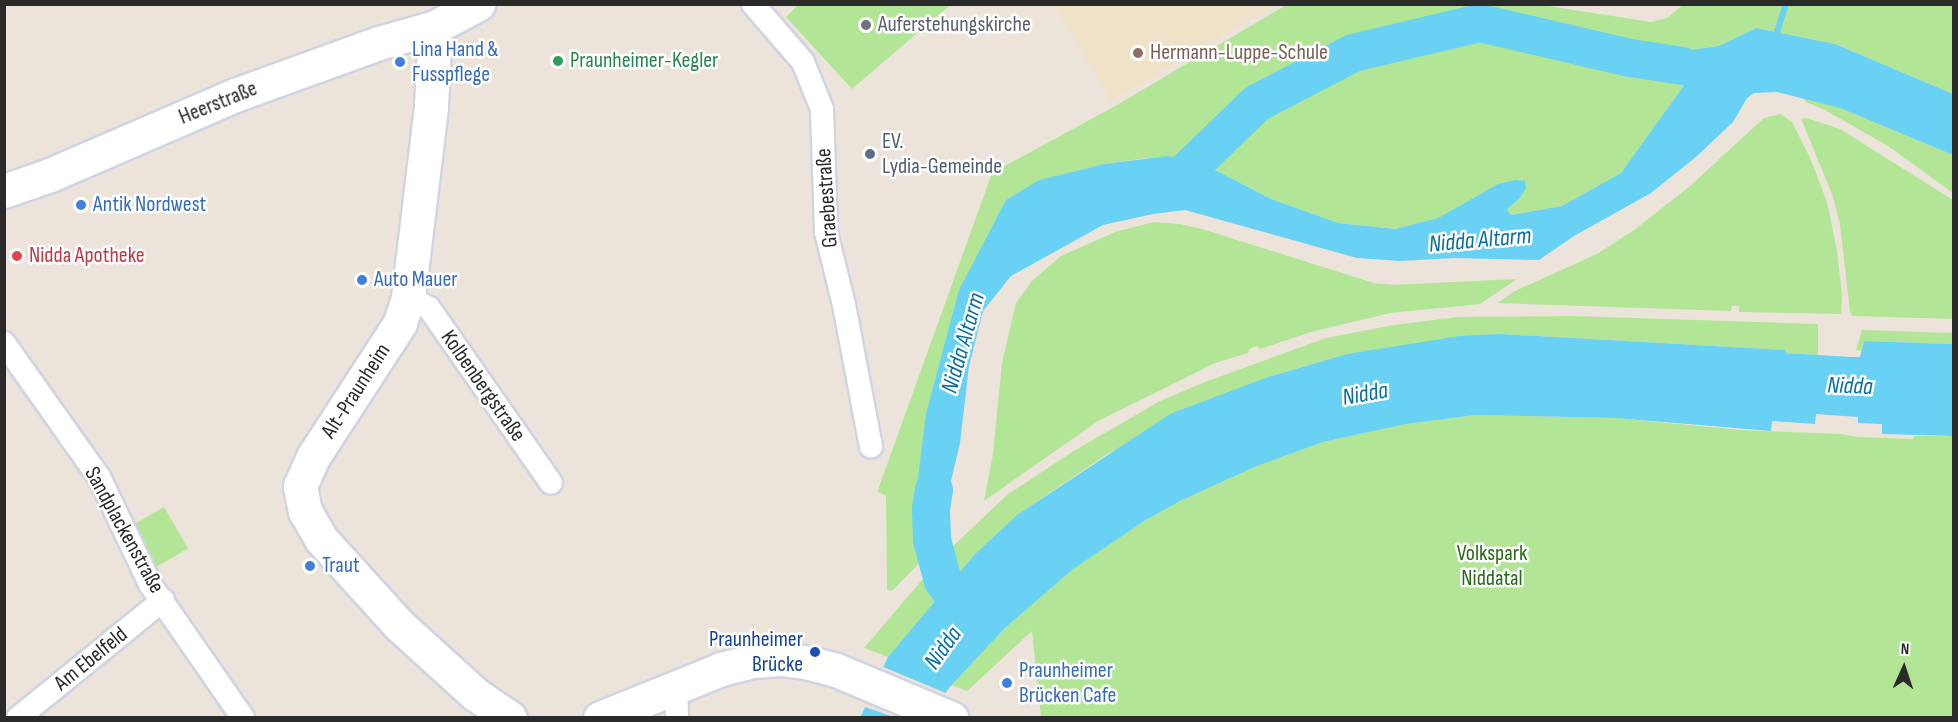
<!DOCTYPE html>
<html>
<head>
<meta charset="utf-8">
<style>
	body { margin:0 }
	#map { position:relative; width:1958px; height:722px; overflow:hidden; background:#ece4db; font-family:"Sofia Sans Condensed",sans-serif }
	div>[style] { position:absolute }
	.education>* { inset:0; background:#efe2c9 }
	.green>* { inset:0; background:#b2e595; transform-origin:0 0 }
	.water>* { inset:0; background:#69d1f3 }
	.pier>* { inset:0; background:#ece4db }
	.stream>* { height:6px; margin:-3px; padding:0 3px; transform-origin:3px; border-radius:3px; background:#69d1f3 }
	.river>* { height:38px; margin:-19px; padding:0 19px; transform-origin:19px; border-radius:19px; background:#69d1f3 }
	.roads { filter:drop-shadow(2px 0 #d0d4e3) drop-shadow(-2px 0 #d0d4e3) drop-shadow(0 2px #d0d4e3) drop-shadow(0 -2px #d0d4e3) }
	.minor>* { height:22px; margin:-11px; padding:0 11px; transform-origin:11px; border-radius:11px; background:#fff }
	.secondary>* { height:33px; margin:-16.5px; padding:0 16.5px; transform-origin:16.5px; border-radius:16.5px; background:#fff }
	.dots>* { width:16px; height:16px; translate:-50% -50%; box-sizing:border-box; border:3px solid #fff; border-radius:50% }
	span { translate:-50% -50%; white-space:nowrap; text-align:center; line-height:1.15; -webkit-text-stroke:5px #fff; paint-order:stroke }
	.worship-label { font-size:22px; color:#5b616d }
	.left { translate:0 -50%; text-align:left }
	.shop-label { font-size:22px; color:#366cbe }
	.education-label { font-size:22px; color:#785e54 }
	.leisure-label { font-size:22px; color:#27864d }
	.street-label { font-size:22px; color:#2a2a2a }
	.service-label { font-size:22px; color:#4e5e75 }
	.health-label { font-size:22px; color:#be3a42 }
	.park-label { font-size:22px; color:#296917 }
	.transit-label { font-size:22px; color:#164399 }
	.right { translate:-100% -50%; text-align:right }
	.water-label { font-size:24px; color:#086e9f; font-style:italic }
	.frame { position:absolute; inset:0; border:6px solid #2a2a2a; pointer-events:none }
	.north { position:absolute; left:1874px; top:638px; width:60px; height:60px; -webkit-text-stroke:4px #fff; paint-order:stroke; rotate:3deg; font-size:16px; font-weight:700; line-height:24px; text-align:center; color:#2a2a2a }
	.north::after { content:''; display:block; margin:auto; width:21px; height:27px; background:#2a2a2a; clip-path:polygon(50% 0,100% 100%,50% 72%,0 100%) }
</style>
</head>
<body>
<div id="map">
	<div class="education">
		<i style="clip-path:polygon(1054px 5px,1275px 5px,1111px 101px)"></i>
	</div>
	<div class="green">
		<i style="clip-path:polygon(799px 4px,950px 4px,950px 5px,852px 89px,786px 17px)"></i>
		<i style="clip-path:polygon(1286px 5px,1542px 5px,1651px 22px,1667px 18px,1683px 5px,1953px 5px,1953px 94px,1835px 44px,1756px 28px,1719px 46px,1632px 58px,1685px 84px,1621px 173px,1562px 206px,1511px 215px,1507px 209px,1519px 199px,1498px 184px,1438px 218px,1395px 229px,1338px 223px,1271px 199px,1217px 171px,1147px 158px,1104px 164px,1039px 180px,1006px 200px,917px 486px,918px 539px,937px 545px,895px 588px,891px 591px,887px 590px,886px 496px,878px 492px,879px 487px,992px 173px,1117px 105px)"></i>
		<i style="clip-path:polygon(1802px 97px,1840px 108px,1953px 155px,1953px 193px,1888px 146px,1825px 110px,1806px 102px)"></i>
		<i style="clip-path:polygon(1781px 114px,1792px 122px,1811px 160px,1827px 202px,1837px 251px,1842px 294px,1841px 314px,1746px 312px,1739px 312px,1739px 306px,1732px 306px,1731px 311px,1498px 303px,1513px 292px,1597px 254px,1634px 230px,1689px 187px,1764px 118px)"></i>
		<i style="clip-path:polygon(1807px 118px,1840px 129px,1953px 200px,1953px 319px,1853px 316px,1850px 312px,1840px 224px,1832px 194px,1802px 121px,1801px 119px)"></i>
		<i style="clip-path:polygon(1154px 222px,1180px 224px,1202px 229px,1374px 283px,1393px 285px,1517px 279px,1480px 304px,1390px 313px,1311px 332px,1260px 349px,1257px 346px,1249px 349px,1248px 353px,1215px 363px,1098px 421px,984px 501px,993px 454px,1002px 363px,1016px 303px,1032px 281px,1061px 256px,1115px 232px)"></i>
		<i style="clip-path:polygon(1573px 316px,1818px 324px,1818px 355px,1786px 353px,1785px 350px,1500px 334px,1347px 354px,1268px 377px,1107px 454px,1017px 515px,975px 554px,954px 579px,950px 549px,1007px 495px,1072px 452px,1160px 401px,1205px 382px,1326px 338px,1394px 325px,1457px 317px)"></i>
		<i style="clip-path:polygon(1862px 330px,1953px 333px,1953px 344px,1864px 341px,1861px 351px,1856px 350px)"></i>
		<i style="clip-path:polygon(1475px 415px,1616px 418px,1741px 430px,1840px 434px,1858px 437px,1913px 439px,1914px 436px,1953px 436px,1953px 717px,1041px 717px,1032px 631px,967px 691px,952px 685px,1004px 629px,1072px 570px,1144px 521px,1182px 500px,1257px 466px,1323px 442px,1406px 424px)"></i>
		<i style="left:164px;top:507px;width:48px;height:41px;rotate:60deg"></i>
		<i style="clip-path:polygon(934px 566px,943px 594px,888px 657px,864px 648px)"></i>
	</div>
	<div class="water">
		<i style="clip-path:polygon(1756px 28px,1835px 44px,1953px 94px,1953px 155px,1840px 108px,1777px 92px,1754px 93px,1747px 98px,1733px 122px,1697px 156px,1651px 193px,1574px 236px,1539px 260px,1454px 258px,1400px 261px,1357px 258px,1185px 210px,1153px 214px,1103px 225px,1011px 276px,983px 311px,969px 366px,960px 443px,946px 502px,932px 540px,918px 537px,917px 486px,926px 414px,959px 290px,1006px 200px,1039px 180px,1104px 164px,1168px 156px,1217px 171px,1271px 199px,1338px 223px,1395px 229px,1438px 218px,1498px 184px,1515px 180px,1525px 181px,1526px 188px,1519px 199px,1507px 209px,1511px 215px,1562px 206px,1621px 173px,1685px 84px,1631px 58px,1719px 46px)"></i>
		<i style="clip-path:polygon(1500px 334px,1785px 350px,1786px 353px,1851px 357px,1860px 357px,1864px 341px,1953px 344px,1953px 436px,1882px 434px,1882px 424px,1858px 423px,1858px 417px,1816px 414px,1815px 424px,1772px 421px,1771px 431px,1616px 418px,1475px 415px,1406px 424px,1323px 442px,1257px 466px,1182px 500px,1144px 521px,1072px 570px,1004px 629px,949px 688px,928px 717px,860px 718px,888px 657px,975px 554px,1017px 515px,1170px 414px,1268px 377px,1347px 354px,1460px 336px)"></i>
	</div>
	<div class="pier">
		<i style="clip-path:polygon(881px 666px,948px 694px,931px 718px,894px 717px,862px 706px)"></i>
	</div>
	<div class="stream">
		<i style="left:1775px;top:38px;width:36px;rotate:-72deg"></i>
	</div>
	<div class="river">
		<i style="left:1152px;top:191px;width:17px;rotate:-10deg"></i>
		<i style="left:1169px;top:188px;width:122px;rotate:-44deg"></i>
		<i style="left:1257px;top:103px;width:108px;rotate:-27.5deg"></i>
		<i style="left:1353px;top:53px;width:130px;rotate:-13.3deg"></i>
		<i style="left:1480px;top:23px;width:155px;rotate:13.1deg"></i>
		<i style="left:1631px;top:58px;width:52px;rotate:8.9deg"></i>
		<i style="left:934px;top:490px;width:20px;rotate:99deg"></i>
		<i style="left:931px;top:510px;width:30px;rotate:88deg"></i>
		<i style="left:932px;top:540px;width:42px;rotate:75deg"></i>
		<i style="left:943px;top:581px;width:41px;rotate:52.9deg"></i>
	</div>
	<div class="roads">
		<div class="minor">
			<i style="left:753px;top:4px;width:77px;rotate:49.2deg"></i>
			<i style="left:803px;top:62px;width:51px;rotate:68deg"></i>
			<i style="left:822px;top:109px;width:123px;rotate:88.1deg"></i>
			<i style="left:826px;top:232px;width:75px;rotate:76.1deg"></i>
			<i style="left:844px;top:305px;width:144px;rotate:79.2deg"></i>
			<i style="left:408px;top:298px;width:23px;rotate:25deg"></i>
			<i style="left:429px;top:308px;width:213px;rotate:55.1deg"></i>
			<i style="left:4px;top:343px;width:164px;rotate:54.7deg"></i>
			<i style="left:99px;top:477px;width:119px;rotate:64.5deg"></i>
			<i style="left:150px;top:584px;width:163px;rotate:55.2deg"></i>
			<i style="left:676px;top:687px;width:31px;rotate:88deg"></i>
			<i style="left:18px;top:718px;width:187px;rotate:-39.1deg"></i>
		</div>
		<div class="secondary">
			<i style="left:435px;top:27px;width:80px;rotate:92.9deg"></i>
			<i style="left:431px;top:107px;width:192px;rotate:96.9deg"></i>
			<i style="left:408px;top:298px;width:26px;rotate:108deg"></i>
			<i style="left:400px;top:323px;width:160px;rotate:123deg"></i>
			<i style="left:313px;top:457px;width:32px;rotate:114deg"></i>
			<i style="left:300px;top:486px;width:25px;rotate:79deg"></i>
			<i style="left:305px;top:511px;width:32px;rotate:60deg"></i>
			<i style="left:321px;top:539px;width:116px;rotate:47.8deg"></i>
			<i style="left:399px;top:625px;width:103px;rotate:42.2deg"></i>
			<i style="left:475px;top:694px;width:42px;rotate:34.4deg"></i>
			<i style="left:4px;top:191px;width:49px;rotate:-19.2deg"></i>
			<i style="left:50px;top:175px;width:202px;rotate:-23.4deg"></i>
			<i style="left:235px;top:95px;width:153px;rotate:-19.9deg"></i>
			<i style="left:379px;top:43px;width:58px;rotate:-15.9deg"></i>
			<i style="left:435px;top:27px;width:49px;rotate:-28.1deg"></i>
			<i style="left:600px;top:718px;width:131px;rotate:-22deg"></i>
			<i style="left:721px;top:669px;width:33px;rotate:-14deg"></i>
			<i style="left:753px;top:661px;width:29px;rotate:-4deg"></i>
			<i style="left:782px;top:659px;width:28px;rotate:8deg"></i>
			<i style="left:810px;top:663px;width:27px;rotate:15deg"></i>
			<i style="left:836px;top:670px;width:125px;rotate:22.7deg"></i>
		</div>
	</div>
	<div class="dots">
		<i style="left:866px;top:25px;background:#6b7280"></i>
		<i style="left:1138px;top:53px;background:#8d6e63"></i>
		<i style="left:558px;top:61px;background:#2e9e5b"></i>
		<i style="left:400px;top:62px;background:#3f7fe0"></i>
		<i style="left:870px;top:154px;background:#5c6f8a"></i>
		<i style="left:81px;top:205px;background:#3f7fe0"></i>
		<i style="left:17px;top:256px;background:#e0444e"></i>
		<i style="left:362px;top:280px;background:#3f7fe0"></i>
		<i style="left:310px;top:566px;background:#3f7fe0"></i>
		<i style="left:815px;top:652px;background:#1a4fb4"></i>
		<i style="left:1007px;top:683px;background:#3f7fe0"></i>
	</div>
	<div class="worship-label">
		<span class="left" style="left:878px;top:25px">Auferstehungskirche</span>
	</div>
	<div class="shop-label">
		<span class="left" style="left:412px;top:62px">Lina Hand &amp;<br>Fusspflege</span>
		<span class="left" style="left:93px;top:205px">Antik Nordwest</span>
		<span class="left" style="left:374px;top:280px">Auto Mauer</span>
		<span class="left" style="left:322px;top:566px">Traut</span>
		<span class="left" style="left:1019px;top:683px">Praunheimer<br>Brücken Cafe</span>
	</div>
	<div class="education-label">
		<span class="left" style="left:1150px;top:53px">Hermann-Luppe-Schule</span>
	</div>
	<div class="leisure-label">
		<span class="left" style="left:570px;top:61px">Praunheimer-Kegler</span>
	</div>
	<div class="street-label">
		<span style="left:218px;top:103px;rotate:-22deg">Heerstraße</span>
		<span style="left:827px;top:198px;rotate:-94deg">Graebestraße</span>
		<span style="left:483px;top:386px;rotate:55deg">Kolbenbergstraße</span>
		<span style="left:356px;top:391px;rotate:-57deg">Alt-Praunheim</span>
		<span style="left:124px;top:530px;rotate:61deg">Sandplackenstraße</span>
		<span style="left:91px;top:659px;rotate:-39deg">Am Ebelfeld</span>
	</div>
	<div class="service-label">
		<span class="left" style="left:882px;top:154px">EV.<br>Lydia-Gemeinde</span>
	</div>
	<div class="health-label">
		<span class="left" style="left:29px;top:256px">Nidda Apotheke</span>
	</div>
	<div class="park-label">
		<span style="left:1492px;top:566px">Volkspark<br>Niddatal</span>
	</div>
	<div class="transit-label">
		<span class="right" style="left:803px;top:652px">Praunheimer<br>Brücke</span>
	</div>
	<div class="water-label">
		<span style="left:1480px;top:240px;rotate:-5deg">Nidda Altarm</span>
		<span style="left:963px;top:343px;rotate:-74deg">Nidda Altarm</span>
		<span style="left:1850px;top:386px;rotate:2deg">Nidda</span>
		<span style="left:1365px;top:394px;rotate:-10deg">Nidda</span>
		<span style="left:943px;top:648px;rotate:-54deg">Nidda</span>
	</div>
	<div class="frame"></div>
	<div class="north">N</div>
</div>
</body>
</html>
